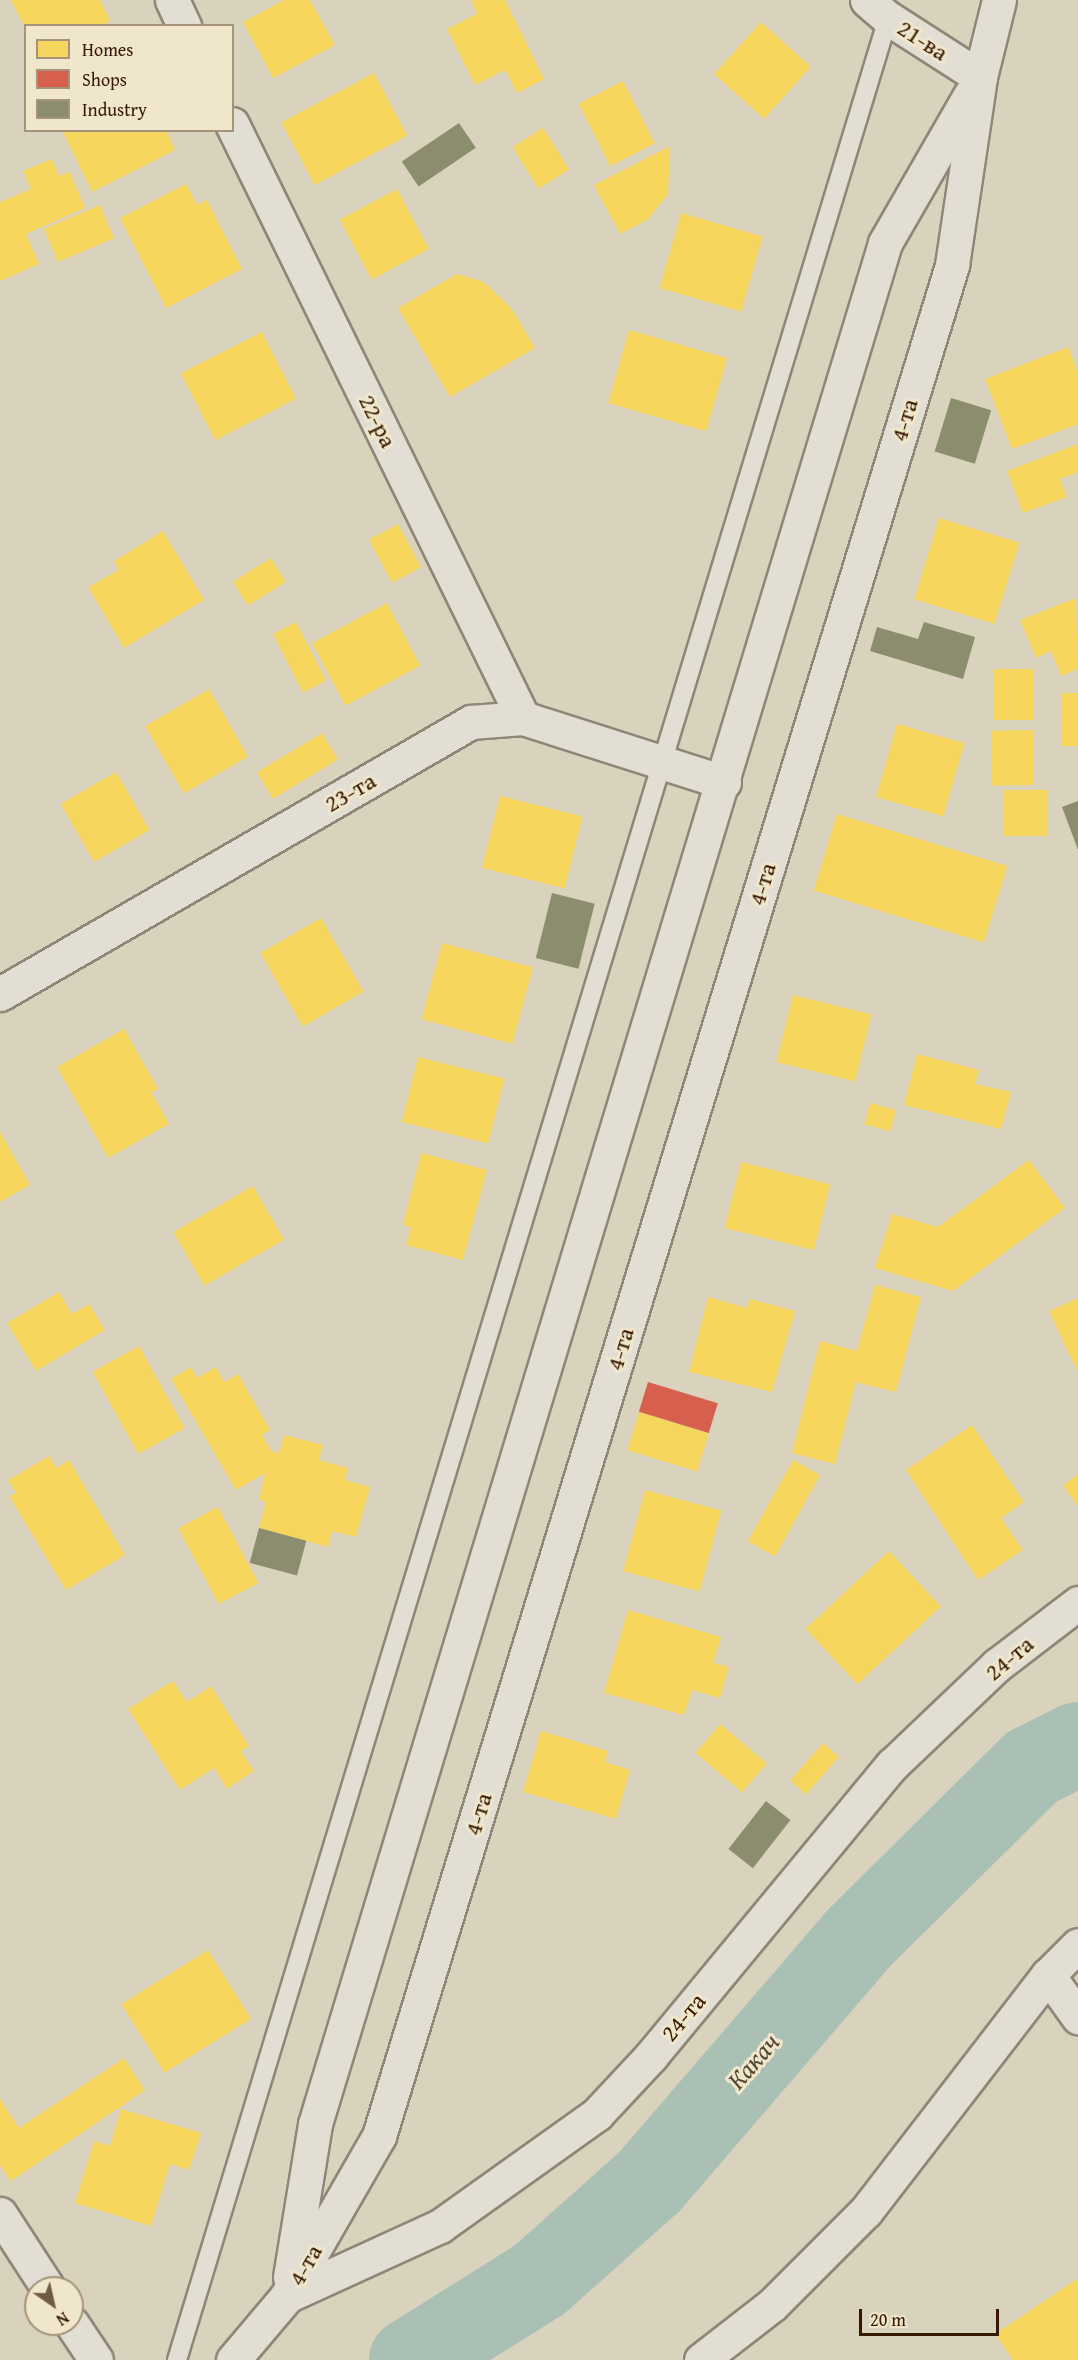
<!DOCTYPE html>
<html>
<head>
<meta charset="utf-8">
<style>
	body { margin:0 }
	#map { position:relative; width:1078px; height:2360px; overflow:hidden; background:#d9d2bd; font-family:"Gentium Book Plus",serif }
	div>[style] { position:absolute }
	.homes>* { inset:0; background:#f6d55c; transform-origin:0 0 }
	.shops>* { inset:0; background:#d6604d; transform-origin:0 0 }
	.industry>* { inset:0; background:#8c8c6e; transform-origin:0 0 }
	.river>* { height:84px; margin:-42px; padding:0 42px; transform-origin:42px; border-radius:42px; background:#abc0b5 }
	.roads { filter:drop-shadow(2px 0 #8e8677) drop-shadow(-2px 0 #8e8677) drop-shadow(0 2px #8e8677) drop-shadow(0 -2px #8e8677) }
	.lane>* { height:18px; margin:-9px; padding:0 9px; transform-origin:9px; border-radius:9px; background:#e2ded3 }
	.street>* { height:33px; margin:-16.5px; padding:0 16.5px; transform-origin:16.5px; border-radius:16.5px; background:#e2ded3 }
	span { translate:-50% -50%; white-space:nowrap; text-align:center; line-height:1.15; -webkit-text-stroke:6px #efe6cc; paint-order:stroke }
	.street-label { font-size:24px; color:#371900 }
	.water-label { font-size:26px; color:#544935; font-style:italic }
	.legend { position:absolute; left:24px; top:24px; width:210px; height:108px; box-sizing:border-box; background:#efe6cc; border:2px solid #a5947a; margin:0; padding:8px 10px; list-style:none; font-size:18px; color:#371900 }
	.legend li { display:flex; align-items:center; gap:12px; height:30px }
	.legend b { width:30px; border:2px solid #a5947a }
	.north { position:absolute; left:24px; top:2276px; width:60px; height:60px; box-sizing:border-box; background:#efe6cc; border:2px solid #a5947a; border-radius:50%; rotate:146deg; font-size:16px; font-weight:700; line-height:24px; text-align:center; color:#371900 }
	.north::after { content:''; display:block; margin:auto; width:21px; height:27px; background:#705a42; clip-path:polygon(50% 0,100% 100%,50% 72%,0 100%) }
	.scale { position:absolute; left:859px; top:2309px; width:140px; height:27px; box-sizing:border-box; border:3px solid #371900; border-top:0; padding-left:8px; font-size:18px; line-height:21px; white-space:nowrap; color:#371900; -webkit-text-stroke:4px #efe6cc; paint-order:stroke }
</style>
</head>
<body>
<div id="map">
	<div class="homes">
		<i style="clip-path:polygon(11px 0,100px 0,110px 21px,101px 26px,26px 26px,26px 30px)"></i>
		<i style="clip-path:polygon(284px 0,310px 0,335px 45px,273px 78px,243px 22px)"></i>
		<i style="clip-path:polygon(471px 0,505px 0,544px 79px,517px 93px,505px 70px,475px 85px,447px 29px,477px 14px)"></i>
		<i style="left:761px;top:22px;width:67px;height:70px;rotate:42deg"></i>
		<i style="left:374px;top:73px;width:71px;height:105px;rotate:62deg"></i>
		<i style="left:623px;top:81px;width:70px;height:50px;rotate:63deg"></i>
		<i style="left:543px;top:128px;width:49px;height:36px;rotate:58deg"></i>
		<i style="clip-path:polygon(62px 130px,166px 130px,175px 150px,92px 192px)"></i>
		<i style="clip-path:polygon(670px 146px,668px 195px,647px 220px,620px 234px,594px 185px)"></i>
		<i style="clip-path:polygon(52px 159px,59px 176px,70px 172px,85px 208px,26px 234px,39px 264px,0 281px,0 202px,31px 189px,23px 171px)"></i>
		<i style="clip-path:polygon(186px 184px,197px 205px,207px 200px,242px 269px,166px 308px,120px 218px)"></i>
		<i style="left:397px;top:189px;width:68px;height:65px;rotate:62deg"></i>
		<i style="left:100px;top:205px;width:36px;height:61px;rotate:67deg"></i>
		<i style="left:681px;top:213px;width:85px;height:78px;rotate:16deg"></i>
		<i style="clip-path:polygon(457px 274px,484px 282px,512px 309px,535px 348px,450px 397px,398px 308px)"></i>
		<i style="left:629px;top:330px;width:102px;height:76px;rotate:16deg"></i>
		<i style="left:262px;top:332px;width:75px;height:91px;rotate:63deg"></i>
		<i style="clip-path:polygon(1068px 347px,1078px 372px,1078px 424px,1012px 449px,985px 379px)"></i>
		<i style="clip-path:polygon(1078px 444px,1078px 472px,1060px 479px,1067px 497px,1023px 513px,1007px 471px)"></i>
		<i style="left:939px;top:518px;width:84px;height:85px;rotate:17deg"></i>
		<i style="left:398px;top:524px;width:49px;height:33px;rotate:62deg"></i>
		<i style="clip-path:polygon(163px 531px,204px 600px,124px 648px,88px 587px,119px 570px,114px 561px)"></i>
		<i style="left:271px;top:558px;width:28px;height:45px;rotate:58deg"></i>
		<i style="clip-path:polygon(1076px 598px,1078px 669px,1061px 676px,1051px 651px,1036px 658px,1020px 620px)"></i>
		<i style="left:387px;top:603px;width:71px;height:85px;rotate:62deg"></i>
		<i style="left:296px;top:622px;width:66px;height:26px;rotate:63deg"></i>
		<i style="left:994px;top:669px;width:40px;height:51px"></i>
		<i style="left:209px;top:689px;width:78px;height:74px;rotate:60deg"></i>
		<i style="left:1061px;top:693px;width:17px;height:53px"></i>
		<i style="left:897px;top:724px;width:70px;height:76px;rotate:16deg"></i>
		<i style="left:1033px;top:730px;width:55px;height:42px;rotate:89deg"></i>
		<i style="left:322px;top:733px;width:31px;height:76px;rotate:59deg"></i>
		<i style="left:116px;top:772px;width:67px;height:64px;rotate:60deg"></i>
		<i style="left:1048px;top:790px;width:46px;height:44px;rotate:90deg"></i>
		<i style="left:500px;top:796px;width:85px;height:74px;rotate:14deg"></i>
		<i style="left:837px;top:814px;width:178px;height:80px;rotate:17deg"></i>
		<i style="left:321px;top:918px;width:85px;height:70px;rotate:60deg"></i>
		<i style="left:442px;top:943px;width:94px;height:79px;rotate:15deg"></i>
		<i style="left:793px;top:995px;width:81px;height:69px;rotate:14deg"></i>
		<i style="clip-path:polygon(124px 1029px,158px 1089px,151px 1092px,169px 1124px,108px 1158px,57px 1067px)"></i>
		<i style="clip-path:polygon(917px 1054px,979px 1070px,975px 1084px,1011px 1092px,1001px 1129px,904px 1105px)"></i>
		<i style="left:418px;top:1057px;width:89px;height:67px;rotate:14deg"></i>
		<i style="left:870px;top:1103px;width:27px;height:22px;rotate:15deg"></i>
		<i style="clip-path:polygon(0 1132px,30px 1185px,0 1202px)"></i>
		<i style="clip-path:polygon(421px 1153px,487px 1170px,463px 1260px,406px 1245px,411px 1228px,403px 1225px)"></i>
		<i style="clip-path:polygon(1029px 1160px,1065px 1208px,953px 1291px,875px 1268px,892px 1214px,938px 1227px)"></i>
		<i style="left:741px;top:1162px;width:92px;height:68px;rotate:14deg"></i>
		<i style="left:253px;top:1186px;width:62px;height:92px;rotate:60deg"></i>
		<i style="clip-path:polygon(875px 1285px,921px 1297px,896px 1392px,856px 1382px,835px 1464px,792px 1453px,820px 1341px,857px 1351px)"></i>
		<i style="clip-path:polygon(59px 1292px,72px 1314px,89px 1304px,105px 1330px,36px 1371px,7px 1323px)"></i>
		<i style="clip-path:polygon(708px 1297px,747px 1308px,750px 1299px,795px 1311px,772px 1392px,689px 1372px)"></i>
		<i style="clip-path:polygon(1078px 1298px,1078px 1373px,1049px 1311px)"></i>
		<i style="left:139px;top:1346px;width:94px;height:53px;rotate:61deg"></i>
		<i style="clip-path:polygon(191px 1367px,197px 1378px,216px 1367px,224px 1382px,238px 1374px,270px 1430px,262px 1435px,271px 1451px,279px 1453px,284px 1435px,323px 1445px,319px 1460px,348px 1468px,345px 1480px,370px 1487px,356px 1537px,332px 1531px,328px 1547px,259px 1528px,266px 1502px,259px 1500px,265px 1473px,236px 1490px,171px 1379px)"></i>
		<i style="left:639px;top:1412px;width:73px;height:40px;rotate:17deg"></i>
		<i style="clip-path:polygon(972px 1425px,1024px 1502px,1001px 1518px,1023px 1550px,978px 1580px,906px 1470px)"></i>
		<i style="clip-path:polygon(49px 1456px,56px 1468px,69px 1460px,125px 1555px,66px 1590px,9px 1496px,16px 1493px,8px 1480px)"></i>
		<i style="left:793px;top:1460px;width:31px;height:93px;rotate:29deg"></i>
		<i style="clip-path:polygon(1078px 1474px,1078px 1507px,1063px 1485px)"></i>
		<i style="left:645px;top:1490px;width:79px;height:84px;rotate:15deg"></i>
		<i style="left:218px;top:1507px;width:86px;height:45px;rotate:62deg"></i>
		<i style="left:889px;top:1551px;width:76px;height:114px;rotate:47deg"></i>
		<i style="clip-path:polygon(628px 1610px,721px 1637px,713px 1663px,729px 1667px,720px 1698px,692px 1690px,684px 1715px,604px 1693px)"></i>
		<i style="clip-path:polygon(173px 1681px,187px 1702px,211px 1686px,249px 1746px,241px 1751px,254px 1771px,227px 1789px,214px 1768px,180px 1790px,128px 1709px)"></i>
		<i style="left:720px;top:1724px;width:61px;height:38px;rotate:40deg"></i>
		<i style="clip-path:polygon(541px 1731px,608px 1751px,605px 1762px,630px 1770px,616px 1819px,523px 1792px)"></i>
		<i style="left:823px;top:1743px;width:21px;height:50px;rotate:41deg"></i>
		<i style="left:208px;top:1950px;width:81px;height:102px;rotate:58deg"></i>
		<i style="clip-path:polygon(124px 2058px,145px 2090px,11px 2181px,0 2165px,0 2099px,19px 2128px)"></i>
		<i style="clip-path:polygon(121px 2109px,201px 2133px,189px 2170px,170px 2164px,151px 2226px,75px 2203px,94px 2141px,110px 2146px)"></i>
		<i style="clip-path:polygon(1077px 2279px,1077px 2360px,1013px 2360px,995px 2334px)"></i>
	</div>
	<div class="shops">
		<i style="left:648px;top:1382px;width:73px;height:31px;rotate:17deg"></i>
	</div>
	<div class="industry">
		<i style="left:459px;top:123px;width:30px;height:69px;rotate:56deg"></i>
		<i style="left:951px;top:398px;width:42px;height:56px;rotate:17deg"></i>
		<i style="clip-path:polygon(924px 622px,975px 637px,963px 679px,870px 651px,877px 627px,918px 639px)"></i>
		<i style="clip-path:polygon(1078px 801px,1078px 850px,1062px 807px)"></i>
		<i style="left:552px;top:893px;width:44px;height:67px;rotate:14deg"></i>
		<i style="left:259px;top:1528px;width:49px;height:36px;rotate:15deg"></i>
		<i style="left:766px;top:1801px;width:31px;height:61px;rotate:38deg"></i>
	</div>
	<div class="river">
		<i style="left:411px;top:2360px;width:151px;rotate:-32deg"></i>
		<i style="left:539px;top:2280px;width:149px;rotate:-41.7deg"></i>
		<i style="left:650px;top:2181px;width:319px;rotate:-49.3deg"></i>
		<i style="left:858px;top:1939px;width:245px;rotate:-44.7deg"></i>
		<i style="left:1032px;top:1767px;width:51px;rotate:-26.6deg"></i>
	</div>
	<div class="roads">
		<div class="lane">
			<i style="left:177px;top:2360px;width:2448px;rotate:-73.11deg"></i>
		</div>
		<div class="street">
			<i style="left:172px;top:0;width:29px;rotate:65deg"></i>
			<i style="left:867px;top:0;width:28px;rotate:41deg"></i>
			<i style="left:888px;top:18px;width:109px;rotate:32.7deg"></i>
			<i style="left:232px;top:124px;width:661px;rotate:63.9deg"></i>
			<i style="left:0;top:994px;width:544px;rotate:-30.01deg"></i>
			<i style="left:471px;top:722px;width:52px;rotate:-4.4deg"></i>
			<i style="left:523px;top:718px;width:211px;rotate:17.7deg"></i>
			<i style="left:1048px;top:1975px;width:52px;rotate:54.5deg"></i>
			<i style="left:0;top:2214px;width:88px;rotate:57deg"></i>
			<i style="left:290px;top:2277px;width:155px;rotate:-80.7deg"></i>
			<i style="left:315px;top:2124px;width:1965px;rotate:-73.14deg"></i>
			<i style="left:885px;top:243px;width:171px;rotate:-60.1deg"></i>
			<i style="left:287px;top:2296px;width:185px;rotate:-60.1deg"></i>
			<i style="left:379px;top:2136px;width:1957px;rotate:-72.97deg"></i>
			<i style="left:952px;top:265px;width:190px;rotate:-81.5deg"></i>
			<i style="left:980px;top:77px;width:79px;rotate:-76.1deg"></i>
			<i style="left:72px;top:2324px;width:43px;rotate:56.3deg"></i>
			<i style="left:233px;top:2360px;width:84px;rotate:-49.8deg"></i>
			<i style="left:287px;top:2296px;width:168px;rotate:-24.6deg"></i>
			<i style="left:440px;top:2226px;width:193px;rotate:-35.5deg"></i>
			<i style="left:597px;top:2114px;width:79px;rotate:-47deg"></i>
			<i style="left:651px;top:2056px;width:378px;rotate:-50.4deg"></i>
			<i style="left:892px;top:1765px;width:145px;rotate:-43.6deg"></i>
			<i style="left:997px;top:1665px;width:102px;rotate:-37.4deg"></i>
			<i style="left:701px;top:2360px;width:90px;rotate:-37.8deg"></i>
			<i style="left:772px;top:2305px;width:133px;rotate:-45deg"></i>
			<i style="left:866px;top:2211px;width:298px;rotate:-52.4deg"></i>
			<i style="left:1048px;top:1975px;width:42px;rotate:-45deg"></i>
		</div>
	</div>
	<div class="street-label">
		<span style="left:923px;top:40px;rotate:33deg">21-ва</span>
		<span style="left:904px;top:420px;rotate:-73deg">4-та</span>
		<span style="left:378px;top:421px;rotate:64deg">22-ра</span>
		<span style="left:350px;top:792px;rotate:-30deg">23-та</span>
		<span style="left:762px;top:884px;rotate:-73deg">4-та</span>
		<span style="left:620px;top:1349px;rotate:-73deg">4-та</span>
		<span style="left:1009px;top:1658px;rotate:-40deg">24-та</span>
		<span style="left:478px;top:1814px;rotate:-73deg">4-та</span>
		<span style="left:683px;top:2017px;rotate:-50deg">24-та</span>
		<span style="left:305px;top:2265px;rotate:-60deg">4-та</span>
	</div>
	<div class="water-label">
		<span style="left:753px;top:2061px;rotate:-49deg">Какач</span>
	</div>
	<ul class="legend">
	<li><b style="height:16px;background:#f6d55c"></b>Homes</li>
	<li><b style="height:16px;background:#d6604d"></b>Shops</li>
	<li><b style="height:16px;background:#8c8c6e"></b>Industry</li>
	</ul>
	<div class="north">N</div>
	<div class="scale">20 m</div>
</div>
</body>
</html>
